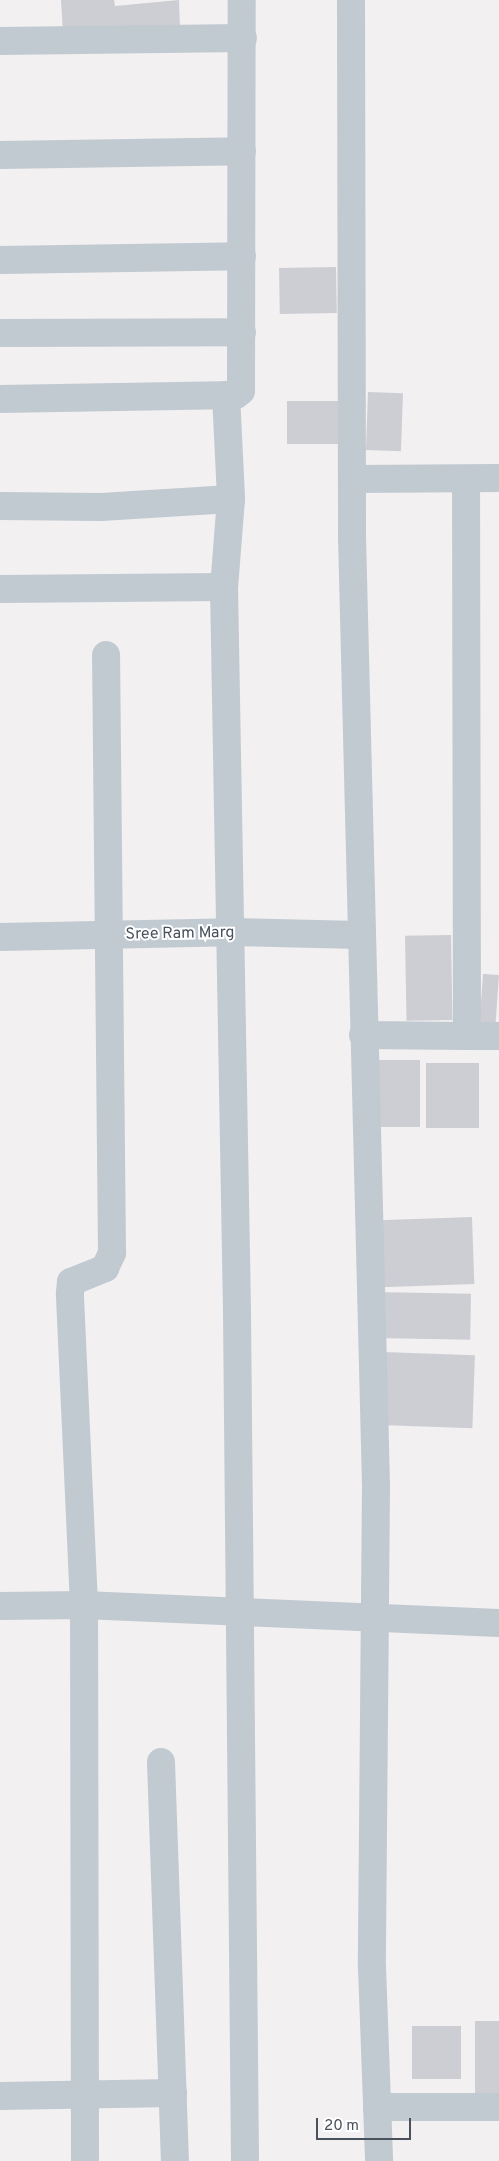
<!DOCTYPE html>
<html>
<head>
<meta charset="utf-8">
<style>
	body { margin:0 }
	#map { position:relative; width:499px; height:2161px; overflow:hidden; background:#f2f0f0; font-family:Overpass,sans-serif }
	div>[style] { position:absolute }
	.building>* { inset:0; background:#cdced4; transform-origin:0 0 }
	.street>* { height:28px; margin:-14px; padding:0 14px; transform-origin:14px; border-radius:14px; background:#c1c9d1 }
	span { translate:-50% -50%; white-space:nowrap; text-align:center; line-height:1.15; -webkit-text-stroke:4px #fff; paint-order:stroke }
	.street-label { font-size:16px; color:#48515c }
	.scale { position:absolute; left:316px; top:2118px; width:95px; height:22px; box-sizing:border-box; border:2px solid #48515c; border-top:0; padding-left:6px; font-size:15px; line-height:18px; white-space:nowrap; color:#48515c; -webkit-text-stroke:4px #fff; paint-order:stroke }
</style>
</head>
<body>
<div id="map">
	<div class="building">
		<i style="clip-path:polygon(61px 0,114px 0,115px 6px,179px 0,180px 28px,63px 33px)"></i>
		<i style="left:336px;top:267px;width:46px;height:57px;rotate:89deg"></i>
		<i style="left:368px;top:392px;width:35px;height:58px;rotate:2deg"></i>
		<i style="left:287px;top:401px;width:52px;height:43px"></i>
		<i style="left:451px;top:935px;width:85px;height:46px;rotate:89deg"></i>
		<i style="left:483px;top:974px;width:16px;height:58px;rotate:4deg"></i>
		<i style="left:420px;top:1060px;width:67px;height:47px;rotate:90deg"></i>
		<i style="left:426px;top:1063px;width:53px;height:65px"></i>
		<i style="left:472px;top:1217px;width:67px;height:100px;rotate:88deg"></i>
		<i style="left:375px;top:1292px;width:96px;height:46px;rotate:1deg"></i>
		<i style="left:383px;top:1352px;width:92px;height:73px;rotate:2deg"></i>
		<i style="left:475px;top:2021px;width:24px;height:72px"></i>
		<i style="left:412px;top:2026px;width:49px;height:53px"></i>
	</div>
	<div class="street">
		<i style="left:351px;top:0;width:537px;rotate:89.89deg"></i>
		<i style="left:352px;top:537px;width:949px;rotate:88.55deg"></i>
		<i style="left:376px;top:1486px;width:481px;rotate:90.5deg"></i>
		<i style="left:372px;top:1967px;width:194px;rotate:87.9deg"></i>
		<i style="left:0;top:41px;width:243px;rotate:-0.7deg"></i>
		<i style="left:0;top:155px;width:242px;rotate:-0.9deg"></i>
		<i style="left:0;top:260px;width:242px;rotate:-0.9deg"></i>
		<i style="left:0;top:333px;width:242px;rotate:-0.2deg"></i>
		<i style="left:226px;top:395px;width:104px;rotate:87.2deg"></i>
		<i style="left:231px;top:499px;width:88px;rotate:94.5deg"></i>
		<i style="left:224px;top:587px;width:725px;rotate:88.97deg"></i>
		<i style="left:237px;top:1312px;width:849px;rotate:89.46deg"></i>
		<i style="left:0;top:399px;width:236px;rotate:-1deg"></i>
		<i style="left:236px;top:395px;width:6px;rotate:-39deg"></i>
		<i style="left:241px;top:391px;width:391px;rotate:-89.9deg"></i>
		<i style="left:353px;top:479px;width:146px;rotate:-0.4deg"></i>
		<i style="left:0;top:506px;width:101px;rotate:0.6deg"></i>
		<i style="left:101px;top:507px;width:130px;rotate:-3.5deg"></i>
		<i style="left:0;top:589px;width:224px;rotate:-0.5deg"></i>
		<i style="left:0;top:937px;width:230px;rotate:-1.2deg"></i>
		<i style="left:230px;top:932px;width:130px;rotate:1.3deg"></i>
		<i style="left:363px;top:1035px;width:104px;rotate:0.6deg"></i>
		<i style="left:467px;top:1036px;width:557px;rotate:-90.1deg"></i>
		<i style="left:467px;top:1036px;width:32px"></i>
		<i style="left:0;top:1606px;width:84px;rotate:-0.7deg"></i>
		<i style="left:84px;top:1605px;width:415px;rotate:2.5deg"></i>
		<i style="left:161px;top:1762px;width:399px;rotate:88deg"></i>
		<i style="left:0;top:2096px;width:173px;rotate:-1deg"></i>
		<i style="left:377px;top:2107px;width:122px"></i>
		<i style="left:85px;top:2161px;width:556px;rotate:-90.1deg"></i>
		<i style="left:84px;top:1605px;width:312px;rotate:-92.6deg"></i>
		<i style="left:70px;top:1293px;width:11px;rotate:-85deg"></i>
		<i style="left:71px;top:1282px;width:37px;rotate:-22deg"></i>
		<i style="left:105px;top:1268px;width:17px;rotate:-65deg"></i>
		<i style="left:112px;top:1253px;width:598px;rotate:-90.57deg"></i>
	</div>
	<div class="street-label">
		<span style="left:180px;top:934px;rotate:-1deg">Sree Ram Marg</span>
	</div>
	<div class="scale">20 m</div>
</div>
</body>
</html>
